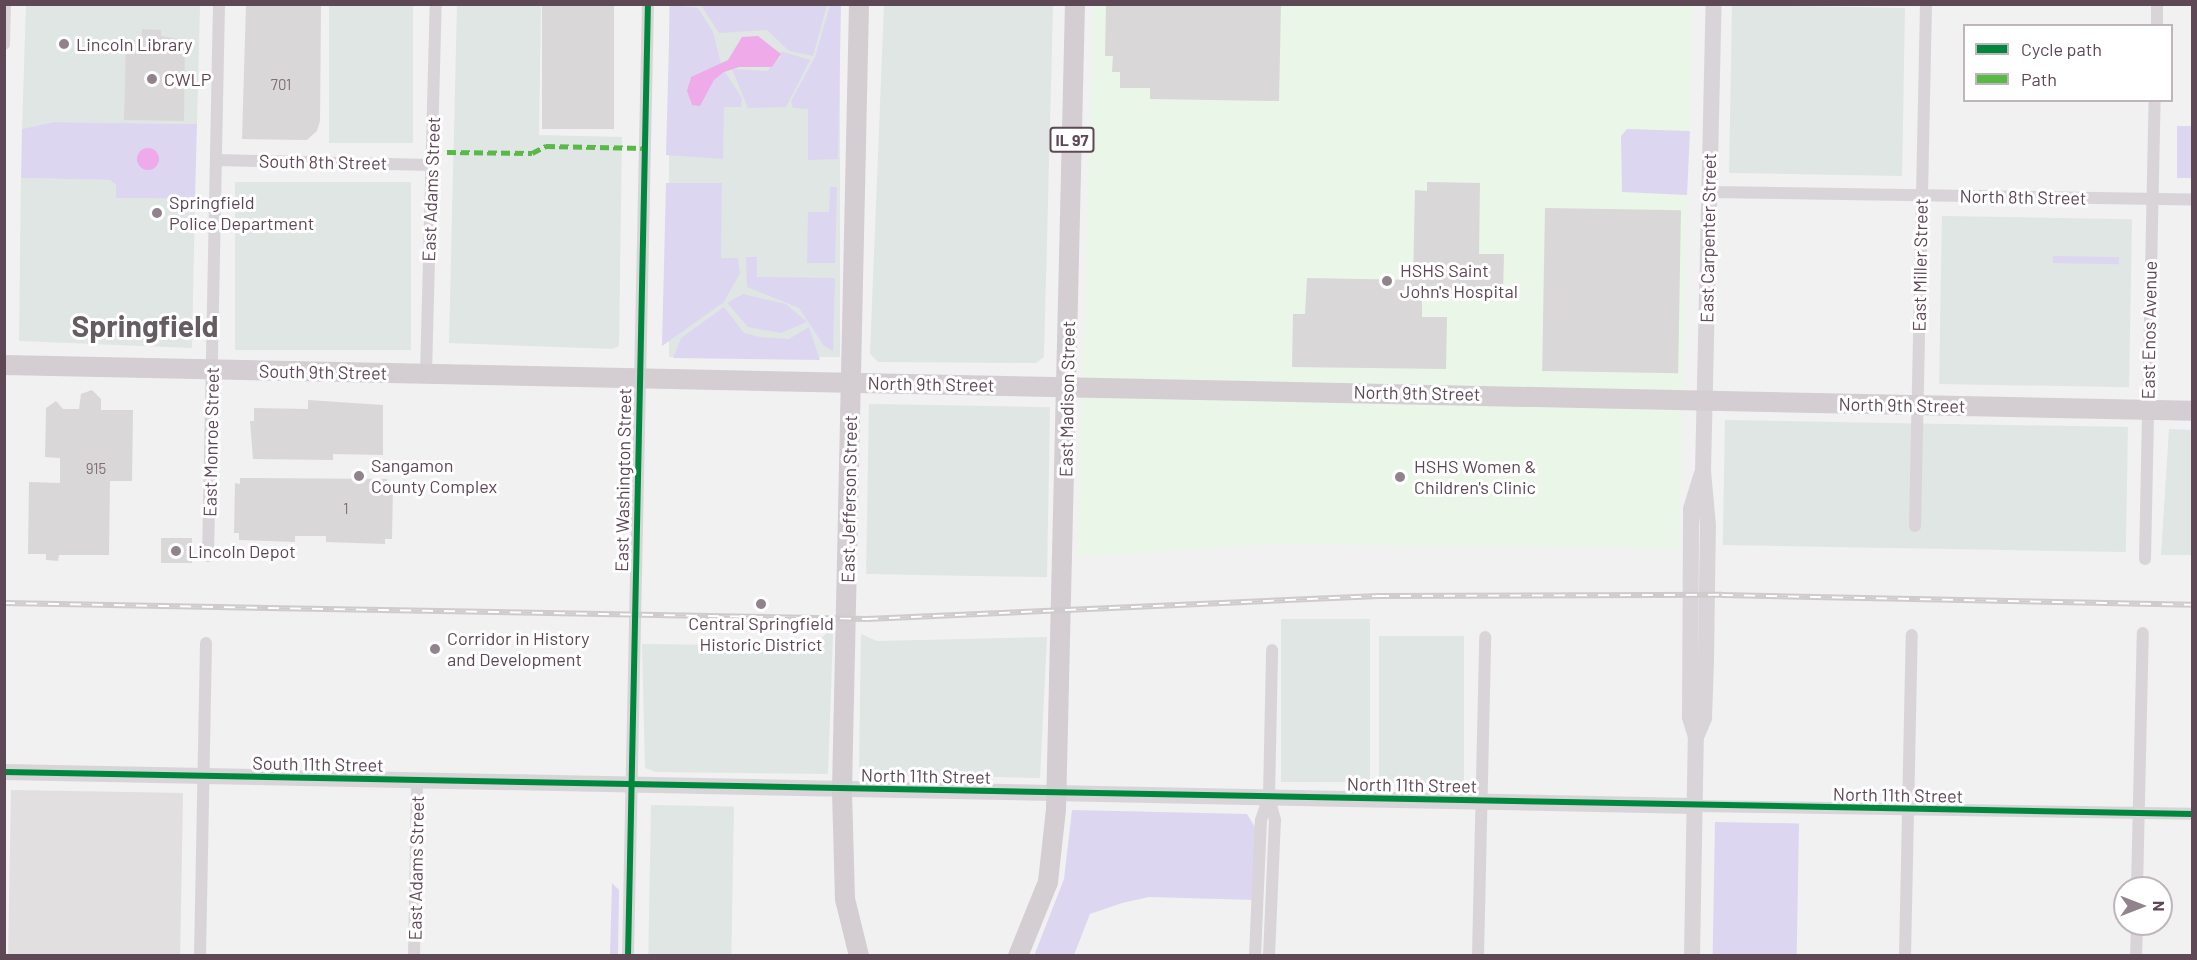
<!DOCTYPE html>
<html>
<head>
<meta charset="utf-8">
<style>
	body { margin:0 }
	#map { position:relative; width:2197px; height:960px; overflow:hidden; background:#f1f1f1; font-family:Barlow,sans-serif }
	div>[style] { position:absolute }
	.commercial>* { inset:0; background:#dfe6e3; transform-origin:0 0 }
	.education>* { inset:0; background:#e1dfdf; transform-origin:0 0 }
	.medical>* { inset:0; background:#e9f6e8 }
	.green>* { inset:0; background:#ddd6f0; transform-origin:0 0 }
	.water>* { inset:0; background:#eeaae9 }
	.round { border-radius:50% }
	.building>* { inset:0; background:#dad7d8; transform-origin:0 0 }
	.minor>* { height:12px; margin:-6px; padding:0 6px; transform-origin:6px; border-radius:6px; background:#d9d4d8 }
	.tertiary>* { height:16px; margin:-8px; padding:0 8px; transform-origin:8px; border-radius:8px; background:#d9d4d8 }
	.primary>* { height:20px; margin:-10px; padding:0 10px; transform-origin:10px; border-radius:10px; background:#d4cdd2 }
	.rail>* { height:6px; margin-top:-3px; transform-origin:0; background:repeating-linear-gradient(90deg,#fff 0 11px,#cfcbcd 0 22px); box-sizing:border-box; border-block:2px solid #cfcbcd }
	.quiet>* { height:4.5px; margin-top:-2.25px; transform-origin:0; background:repeating-linear-gradient(90deg,#58b947 0 9px,transparent 0 13.5px) }
	.cycleway>* { height:6px; margin:-3px; padding:0 3px; transform-origin:3px; border-radius:3px; background:#00873e }
	.dots>* { width:16px; height:16px; translate:-50% -50%; box-sizing:border-box; border:3px solid #fff; border-radius:50% }
	span { translate:-50% -50%; white-space:nowrap; text-align:center; line-height:1.15; -webkit-text-stroke:6px #fff; paint-order:stroke }
	.number-label { font-size:15px; color:#7f6e78 }
	.number-label span { -webkit-text-stroke-width:0 }
	.shield-label span { padding:2px 4px; background:#fff; border:2px solid; border-radius:4px; -webkit-text-stroke-width:0 }
	.shield-label { font-size:16px; color:#5e4856; font-weight:700 }
	.poi-label { font-size:18px; color:#5e4856 }
	.left { translate:0 -50%; text-align:left }
	.street-label { font-size:18px; color:#5e4856 }
	.town-label { font-size:30px; color:#655d61; font-weight:700 }
	.frame { position:absolute; inset:0; border:6px solid #5e4856; pointer-events:none }
	.legend { position:absolute; left:1963px; top:24px; width:210px; height:78px; box-sizing:border-box; background:#fff; border:2px solid #bfb6bb; margin:0; padding:8px 10px; list-style:none; font-size:18px; color:#5e4856 }
	.legend li { display:flex; align-items:center; gap:12px; height:30px }
	.legend b { width:30px; border:2px solid #bfb6bb }
	.north { position:absolute; left:2113px; top:876px; width:60px; height:60px; box-sizing:border-box; background:#fff; border:2px solid #bfb6bb; border-radius:50%; rotate:90deg; font-size:16px; font-weight:700; line-height:24px; text-align:center; color:#5e4856 }
	.north::after { content:''; display:block; margin:auto; width:21px; height:27px; background:#91838c; clip-path:polygon(50% 0,100% 100%,50% 72%,0 100%) }
</style>
</head>
<body>
<div id="map">
	<div class="commercial">
		<i style="clip-path:polygon(26px 5px,200px 5px,197px 124px,53px 122px,22px 129px)"></i>
		<i style="left:329px;top:5px;width:84px;height:138px"></i>
		<i style="clip-path:polygon(457px 5px,541px 5px,539px 135px,622px 137px,619px 346px,613px 349px,449px 343px)"></i>
		<i style="left:669px;top:5px;width:171px;height:352px"></i>
		<i style="clip-path:polygon(884px 5px,1053px 5px,1044px 357px,1036px 363px,878px 362px,870px 354px)"></i>
		<i style="left:1732px;top:5px;width:173px;height:168px;rotate:1deg"></i>
		<i style="clip-path:polygon(21px 178px,110px 180px,116px 185px,116px 198px,195px 199px,192px 348px,19px 341px)"></i>
		<i style="left:235px;top:182px;width:176px;height:168px"></i>
		<i style="left:1942px;top:216px;width:190px;height:168px;rotate:1deg"></i>
		<i style="left:869px;top:404px;width:181px;height:170px;rotate:1deg"></i>
		<i style="left:1725px;top:420px;width:403px;height:125px;rotate:1deg"></i>
		<i style="clip-path:polygon(2169px 429px,2192px 430px,2192px 555px,2161px 555px)"></i>
		<i style="left:1370px;top:619px;width:163px;height:89px;rotate:90deg"></i>
		<i style="clip-path:polygon(827px 633px,833px 634px,828px 774px,656px 772px,645px 768px,642px 644px,811px 646px)"></i>
		<i style="clip-path:polygon(861px 634px,877px 641px,1047px 637px,1040px 778px,859px 774px)"></i>
		<i style="left:1379px;top:636px;width:85px;height:147px"></i>
		<i style="left:651px;top:805px;width:83px;height:150px;rotate:1deg"></i>
	</div>
	<div class="education">
		<i style="left:11px;top:790px;width:172px;height:165px;rotate:1deg"></i>
	</div>
	<div class="medical">
		<i style="clip-path:polygon(1093px 5px,1692px 5px,1690px 131px,1627px 129px,1622px 192px,1687px 195px,1679px 548px,1273px 544px,1078px 557px)"></i>
	</div>
	<div class="green">
		<i style="clip-path:polygon(670px 5px,698px 8px,713px 32px,721px 64px,689px 79px,690px 103px,700px 106px,714px 80px,725px 72px,742px 98px,741px 107px,724px 107px,723px 159px,666px 155px)"></i>
		<i style="clip-path:polygon(701px 5px,827px 5px,813px 56px,789px 51px,767px 30px,719px 33px)"></i>
		<i style="clip-path:polygon(830px 5px,841px 5px,838px 159px,808px 160px,808px 109px,793px 108px,791px 101px,815px 57px)"></i>
		<i style="clip-path:polygon(781px 51px,810px 60px,786px 107px,748px 108px,732px 69px,767px 71px,781px 57px)"></i>
		<i style="clip-path:polygon(53px 122px,197px 124px,195px 199px,116px 198px,116px 185px,110px 180px,21px 178px,22px 129px)"></i>
		<i style="left:2177px;top:126px;width:15px;height:52px"></i>
		<i style="clip-path:polygon(1627px 129px,1690px 131px,1687px 195px,1622px 192px,1621px 136px)"></i>
		<i style="clip-path:polygon(666px 183px,722px 183px,721px 258px,738px 258px,740px 273px,724px 302px,662px 346px)"></i>
		<i style="clip-path:polygon(830px 187px,837px 187px,835px 263px,807px 263px,808px 212px,829px 212px)"></i>
		<i style="left:2053px;top:256px;width:66px;height:7px;rotate:1deg"></i>
		<i style="clip-path:polygon(746px 257px,757px 257px,757px 277px,835px 278px,833px 351px,824px 346px,799px 308px,747px 287px)"></i>
		<i style="clip-path:polygon(743px 294px,786px 304px,807px 322px,781px 333px,748px 327px,727px 303px)"></i>
		<i style="clip-path:polygon(724px 307px,744px 333px,760px 337px,789px 339px,809px 327px,820px 360px,673px 358px,681px 338px)"></i>
		<i style="clip-path:polygon(1072px 810px,1247px 814px,1255px 827px,1255px 900px,1149px 897px,1122px 903px,1090px 914px,1074px 955px,1034px 956px,1064px 879px)"></i>
		<i style="left:1715px;top:822px;width:84px;height:133px;rotate:1deg"></i>
		<i style="clip-path:polygon(612px 883px,619px 890px,618px 955px,610px 955px)"></i>
	</div>
	<div class="water">
		<i style="clip-path:polygon(758px 36px,781px 54px,772px 67px,739px 67px,724px 72px,714px 80px,700px 106px,692px 105px,687px 91px,691px 77px,728px 60px,742px 37px)"></i>
		<i class="round" style="left:137px;top:148px;width:22px;height:22px"></i>
	</div>
	<div class="building">
		<i style="clip-path:polygon(246px 4px,321px 4px,320px 121px,317px 131px,307px 140px,242px 139px)"></i>
		<i style="left:542px;top:4px;width:72px;height:125px"></i>
		<i style="clip-path:polygon(1106px 4px,1281px 4px,1279px 101px,1150px 99px,1150px 88px,1120px 88px,1120px 72px,1112px 72px,1113px 56px,1105px 56px)"></i>
		<i style="clip-path:polygon(142px 29px,161px 30px,161px 36px,185px 40px,184px 121px,124px 120px,126px 40px,142px 40px)"></i>
		<i style="clip-path:polygon(1427px 182px,1480px 183px,1479px 254px,1504px 254px,1503px 293px,1422px 294px,1422px 317px,1447px 317px,1446px 369px,1292px 367px,1293px 314px,1305px 314px,1307px 278px,1413px 280px,1415px 190px,1427px 191px)"></i>
		<i style="left:1545px;top:208px;width:136px;height:163px;rotate:1deg"></i>
		<i style="clip-path:polygon(92px 390px,101px 399px,101px 410px,133px 410px,132px 481px,110px 481px,109px 555px,59px 555px,58px 561px,46px 560px,46px 554px,28px 554px,29px 482px,60px 483px,60px 458px,45px 457px,46px 408px,56px 401px,63px 409px,79px 409px,81px 394px)"></i>
		<i style="clip-path:polygon(308px 400px,383px 405px,383px 455px,333px 454px,333px 460px,253px 459px,250px 421px,254px 421px,254px 408px,308px 409px)"></i>
		<i style="clip-path:polygon(240px 478px,387px 479px,387px 484px,393px 484px,392px 539px,385px 539px,385px 544px,326px 542px,326px 536px,295px 536px,295px 542px,239px 540px,239px 533px,234px 533px,235px 483px,240px 484px)"></i>
		<i style="left:161px;top:538px;width:31px;height:25px"></i>
	</div>
	<div class="minor">
		<i style="left:2157px;top:26px;width:22px;rotate:-90deg"></i>
		<i style="left:4px;top:44px;width:40px;rotate:-88.6deg"></i>
		<i style="left:216px;top:160px;width:215px;rotate:1.3deg"></i>
		<i style="left:1709px;top:192px;width:483px;rotate:0.9deg"></i>
		<i style="left:426px;top:374px;width:370px;rotate:-88.5deg"></i>
		<i style="left:1915px;top:526px;width:522px;rotate:-88.79deg"></i>
		<i style="left:208px;top:556px;width:552px;rotate:-88.86deg"></i>
		<i style="left:2145px;top:559px;width:459px;rotate:-88.8deg"></i>
		<i style="left:1695px;top:806px;width:497px;rotate:0.9deg"></i>
		<i style="left:2137px;top:888px;width:255px;rotate:-88.7deg"></i>
		<i style="left:200px;top:956px;width:313px;rotate:-88.9deg"></i>
		<i style="left:414px;top:956px;width:175px;rotate:-89deg"></i>
		<i style="left:628px;top:956px;width:952px;rotate:-88.8deg"></i>
		<i style="left:1255px;top:956px;width:136px;rotate:-87.5deg"></i>
		<i style="left:1261px;top:820px;width:24px;rotate:-71deg"></i>
		<i style="left:1269px;top:797px;width:147px;rotate:-88.8deg"></i>
		<i style="left:1269px;top:956px;width:136px;rotate:-87.5deg"></i>
		<i style="left:1275px;top:820px;width:23px;rotate:-105deg"></i>
		<i style="left:1478px;top:956px;width:319px;rotate:-88.7deg"></i>
		<i style="left:1905px;top:956px;width:321px;rotate:-88.8deg"></i>
		<i style="left:2136px;top:956px;width:32px;rotate:-88deg"></i>
	</div>
	<div class="tertiary">
		<i style="left:1696px;top:737px;width:21px;rotate:-67deg"></i>
		<i style="left:1704px;top:718px;width:57px;rotate:-88deg"></i>
		<i style="left:1706px;top:661px;width:135px;rotate:-89.2deg"></i>
		<i style="left:1708px;top:526px;width:55px;rotate:-95.2deg"></i>
		<i style="left:1703px;top:471px;width:467px;rotate:-88.7deg"></i>
		<i style="left:4px;top:772px;width:1691px;rotate:1.15deg"></i>
		<i style="left:1692px;top:956px;width:219px;rotate:-89deg"></i>
		<i style="left:1696px;top:737px;width:21px;rotate:-107deg"></i>
		<i style="left:1690px;top:717px;width:208px;rotate:-89.7deg"></i>
		<i style="left:1691px;top:509px;width:37px;rotate:-73deg"></i>
	</div>
	<div class="primary">
		<i style="left:4px;top:365px;width:2188px;rotate:1.2deg"></i>
		<i style="left:859px;top:956px;width:59px;rotate:-103.8deg"></i>
		<i style="left:845px;top:899px;width:109px;rotate:-91.6deg"></i>
		<i style="left:842px;top:790px;width:786px;rotate:-88.76deg"></i>
		<i style="left:1018px;top:956px;width:80px;rotate:-67.9deg"></i>
		<i style="left:1048px;top:882px;width:73px;rotate:-83.7deg"></i>
		<i style="left:1056px;top:809px;width:805px;rotate:-88.65deg"></i>
	</div>
	<div class="rail">
		<i style="left:4px;top:603px;width:863px;rotate:1.06deg"></i>
		<i style="left:867px;top:619px;width:512px;rotate:-2.58deg"></i>
		<i style="left:1378px;top:596px;width:344px;rotate:-0.2deg"></i>
		<i style="left:1722px;top:595px;width:470px;rotate:1.2deg"></i>
	</div>
	<div class="quiet">
		<i style="left:447px;top:152px;width:85px;rotate:0.7deg"></i>
		<i style="left:532px;top:153px;width:16px;rotate:-27deg"></i>
		<i style="left:546px;top:146px;width:99px;rotate:1.2deg"></i>
	</div>
	<div class="cycleway">
		<i style="left:4px;top:772px;width:2188px;rotate:1.1deg"></i>
		<i style="left:628px;top:956px;width:952px;rotate:-88.8deg"></i>
	</div>
	<div class="dots">
		<i style="left:64px;top:44px;background:#91838c"></i>
		<i style="left:152px;top:79px;background:#91838c"></i>
		<i style="left:157px;top:213px;background:#91838c"></i>
		<i style="left:1387px;top:281px;background:#91838c"></i>
		<i style="left:359px;top:476px;background:#91838c"></i>
		<i style="left:1400px;top:477px;background:#91838c"></i>
		<i style="left:176px;top:551px;background:#91838c"></i>
		<i style="left:761px;top:604px;background:#91838c"></i>
		<i style="left:435px;top:649px;background:#91838c"></i>
	</div>
	<div class="number-label">
		<span style="left:281px;top:85px">701</span>
		<span style="left:96px;top:469px">915</span>
		<span style="left:346px;top:509px">1</span>
	</div>
	<div class="shield-label">
		<span style="left:1072px;top:140px">IL 97</span>
	</div>
	<div class="poi-label">
		<span class="left" style="left:76px;top:44px">Lincoln Library</span>
		<span class="left" style="left:164px;top:79px">CWLP</span>
		<span class="left" style="left:169px;top:213px">Springfield<br>Police Department</span>
		<span class="left" style="left:1400px;top:281px">HSHS Saint<br>John's Hospital</span>
		<span class="left" style="left:371px;top:476px">Sangamon<br>County Complex</span>
		<span class="left" style="left:1414px;top:477px">HSHS Women &amp;<br>Children's Clinic</span>
		<span class="left" style="left:188px;top:551px">Lincoln Depot</span>
		<span style="left:761px;top:634px">Central Springfield<br>Historic District</span>
		<span class="left" style="left:447px;top:649px">Corridor in History<br>and Development</span>
	</div>
	<div class="street-label">
		<span style="left:323px;top:162px;rotate:1deg">South 8th Street</span>
		<span style="left:431px;top:189px;rotate:-88deg">East Adams Street</span>
		<span style="left:2023px;top:197px;rotate:1deg">North 8th Street</span>
		<span style="left:1708px;top:238px;rotate:-89deg">East Carpenter Street</span>
		<span style="left:1920px;top:265px;rotate:-89deg">East Miller Street</span>
		<span style="left:2149px;top:330px;rotate:-89deg">East Enos Avenue</span>
		<span style="left:323px;top:372px;rotate:1deg">South 9th Street</span>
		<span style="left:931px;top:384px;rotate:1deg">North 9th Street</span>
		<span style="left:1417px;top:393px;rotate:1deg">North 9th Street</span>
		<span style="left:1067px;top:399px;rotate:-89deg">East Madison Street</span>
		<span style="left:1902px;top:405px;rotate:1deg">North 9th Street</span>
		<span style="left:211px;top:442px;rotate:-89deg">East Monroe Street</span>
		<span style="left:623px;top:480px;rotate:-89deg">East Washington Street</span>
		<span style="left:849px;top:499px;rotate:-89deg">East Jefferson Street</span>
		<span style="left:318px;top:764px;rotate:1deg">South 11th Street</span>
		<span style="left:926px;top:776px;rotate:1deg">North 11th Street</span>
		<span style="left:1412px;top:785px;rotate:1deg">North 11th Street</span>
		<span style="left:1898px;top:795px;rotate:1deg">North 11th Street</span>
		<span style="left:416px;top:868px;rotate:-89deg">East Adams Street</span>
	</div>
	<div class="town-label">
		<span style="left:145px;top:325px">Springfield</span>
	</div>
	<div class="frame"></div>
	<ul class="legend">
	<li><b style="height:8px;background:#00873e"></b>Cycle path</li>
	<li><b style="height:8px;background:#58b947"></b>Path</li>
	</ul>
	<div class="north">N</div>
</div>
</body>
</html>
